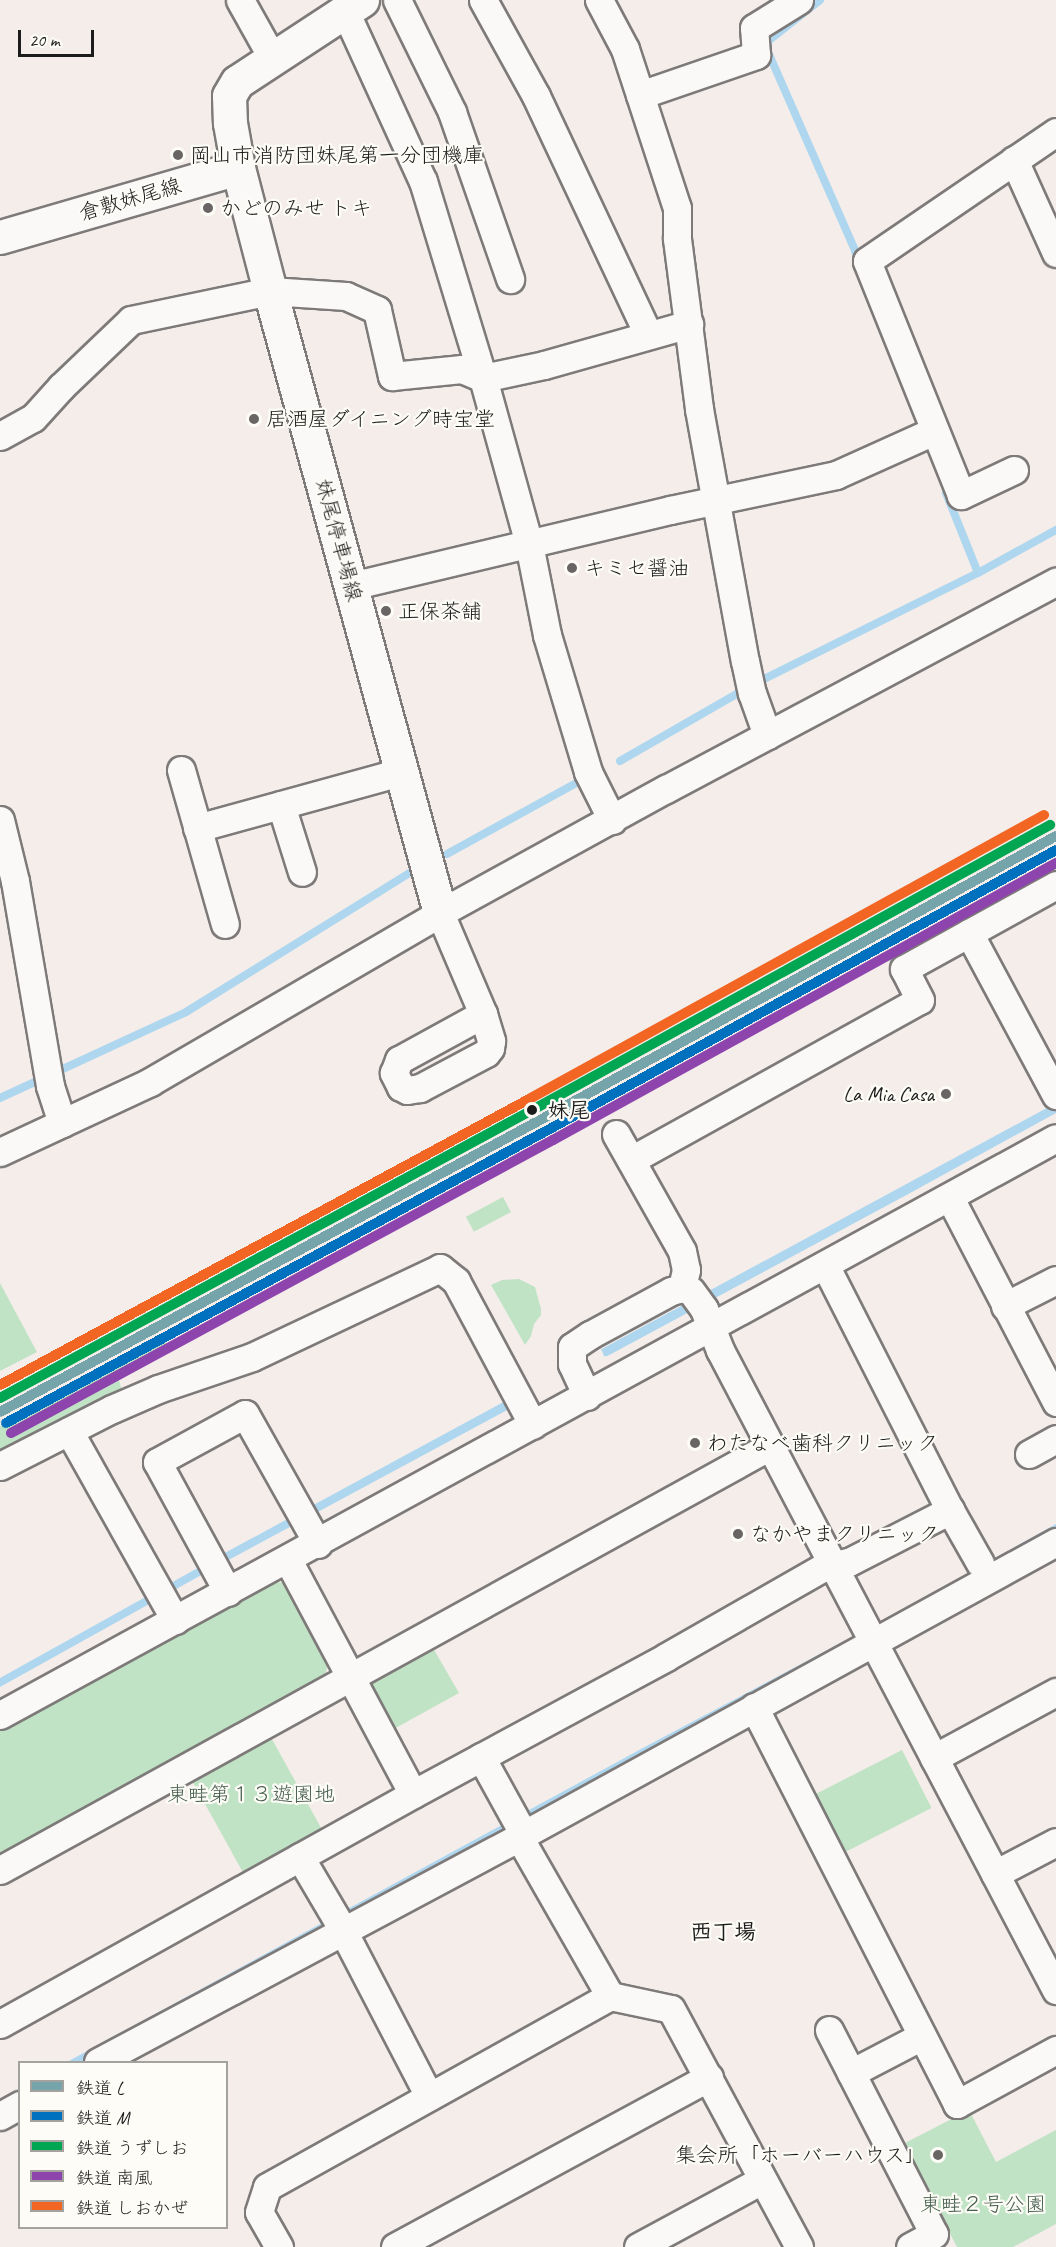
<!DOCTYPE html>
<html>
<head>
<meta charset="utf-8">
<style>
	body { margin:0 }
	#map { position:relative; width:1056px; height:2247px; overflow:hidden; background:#f4edea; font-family:Caveat,"Klee One",sans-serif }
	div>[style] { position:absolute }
	.green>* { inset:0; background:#c1e3c5; transform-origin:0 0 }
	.water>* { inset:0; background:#aed7ef }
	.pier>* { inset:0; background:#f4edea }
	.stream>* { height:8px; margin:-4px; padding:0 4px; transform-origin:4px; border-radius:4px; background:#aed7ef }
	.roads { filter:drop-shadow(2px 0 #7d7a79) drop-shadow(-2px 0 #7d7a79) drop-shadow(0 2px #7d7a79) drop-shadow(0 -2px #7d7a79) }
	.minor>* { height:27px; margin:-13.5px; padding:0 13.5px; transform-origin:13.5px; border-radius:13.5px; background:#faf9f7 }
	.secondary>* { height:33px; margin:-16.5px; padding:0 16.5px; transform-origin:16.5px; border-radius:16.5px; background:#faf9f7 }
	.rail-1>* { height:10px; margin:-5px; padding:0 5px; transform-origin:5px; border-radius:5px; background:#75a4aa }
	.rail-2>* { height:10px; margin:-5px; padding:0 5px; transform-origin:5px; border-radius:5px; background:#0071be }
	.rail-3>* { height:10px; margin:-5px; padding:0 5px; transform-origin:5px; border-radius:5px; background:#00a651 }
	.rail-4>* { height:10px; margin:-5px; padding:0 5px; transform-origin:5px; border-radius:5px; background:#8e44ad }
	.rail-5>* { height:10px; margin:-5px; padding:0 5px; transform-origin:5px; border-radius:5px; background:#f26522 }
	.dots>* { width:16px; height:16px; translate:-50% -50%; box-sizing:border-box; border:3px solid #fdfcf7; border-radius:50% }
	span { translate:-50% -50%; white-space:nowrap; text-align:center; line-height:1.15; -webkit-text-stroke:4.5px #fdfcf7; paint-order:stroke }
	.poi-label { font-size:21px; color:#1c1c1c }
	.left { translate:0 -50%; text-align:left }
	.right { translate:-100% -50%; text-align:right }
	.street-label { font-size:21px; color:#1c1c1c }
	.stop-label { font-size:21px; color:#1c1c1c; font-weight:700 }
	.park-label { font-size:21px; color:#475f4d }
	.neighbourhood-label { font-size:22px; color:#1c1c1c; font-weight:700 }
	.legend { position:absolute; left:18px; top:2061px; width:210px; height:168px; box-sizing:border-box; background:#fdfcf7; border:2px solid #a3a29f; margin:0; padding:8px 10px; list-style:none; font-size:18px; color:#1c1c1c }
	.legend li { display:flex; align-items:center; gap:12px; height:30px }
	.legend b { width:30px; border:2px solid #a3a29f }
	.scale { position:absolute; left:18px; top:30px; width:76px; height:27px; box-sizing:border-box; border:3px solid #1c1c1c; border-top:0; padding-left:8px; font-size:18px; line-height:21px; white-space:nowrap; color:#1c1c1c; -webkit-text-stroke:4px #fdfcf7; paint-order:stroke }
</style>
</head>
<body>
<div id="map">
	<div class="green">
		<i style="clip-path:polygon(1056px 857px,1056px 876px,893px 966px,885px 955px)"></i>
		<i style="left:503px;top:1197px;width:17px;height:42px;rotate:62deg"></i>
		<i style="clip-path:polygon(519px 1279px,535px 1287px,541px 1309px,541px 1315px,534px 1324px,531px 1336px,525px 1345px,491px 1285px,502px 1280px)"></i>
		<i style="clip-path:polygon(0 1283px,37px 1352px,0 1371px)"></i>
		<i style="clip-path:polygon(159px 1335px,169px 1346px,162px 1355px,119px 1380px,124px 1398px,0 1459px,0 1426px)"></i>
		<i style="clip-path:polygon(264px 1581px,283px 1583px,327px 1666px,325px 1679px,0 1859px,0 1726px)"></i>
		<i style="clip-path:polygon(429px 1641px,459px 1693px,392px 1730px,369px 1689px,370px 1674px)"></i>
		<i style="left:268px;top:1732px;width:116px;height:90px;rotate:61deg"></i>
		<i style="left:902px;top:1750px;width:65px;height:104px;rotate:63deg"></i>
		<i style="clip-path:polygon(969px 2110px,996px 2162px,1056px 2130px,1056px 2224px,1013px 2247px,957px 2247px,903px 2144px)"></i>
	</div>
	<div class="water">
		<i style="clip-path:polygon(1056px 1103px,1056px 1113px,912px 1192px,223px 1563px,0 1687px,0 1678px,221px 1555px)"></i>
		<i style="clip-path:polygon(1056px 1524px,1056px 1533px,81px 2062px,67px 2062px,641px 1749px,884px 1620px)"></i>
	</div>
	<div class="pier">
		<i style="clip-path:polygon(601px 1349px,604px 1356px,609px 1357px,511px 1410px,510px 1398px)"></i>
	</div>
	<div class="stream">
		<i style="left:820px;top:0;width:66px;rotate:141.7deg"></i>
		<i style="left:768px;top:41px;width:11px;rotate:90deg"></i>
		<i style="left:768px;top:52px;width:216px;rotate:66.3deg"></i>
		<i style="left:855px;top:250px;width:13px;rotate:77deg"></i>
		<i style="left:946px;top:493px;width:86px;rotate:68.2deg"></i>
		<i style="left:756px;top:683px;width:248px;rotate:-26.4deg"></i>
		<i style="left:978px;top:573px;width:89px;rotate:-28.9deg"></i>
		<i style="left:620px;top:761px;width:144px;rotate:-29.9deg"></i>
		<i style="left:447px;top:854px;width:158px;rotate:-28.8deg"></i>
		<i style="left:0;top:1098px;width:205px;rotate:-24.8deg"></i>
		<i style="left:186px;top:1012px;width:271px;rotate:-31.9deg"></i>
	</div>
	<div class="roads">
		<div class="minor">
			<i style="left:240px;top:0;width:68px;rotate:60.8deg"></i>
			<i style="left:397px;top:0;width:125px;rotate:63.8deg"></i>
			<i style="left:452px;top:112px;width:177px;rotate:70.8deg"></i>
			<i style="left:483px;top:0;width:110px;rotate:61.1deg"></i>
			<i style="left:536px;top:96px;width:263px;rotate:64.8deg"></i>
			<i style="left:599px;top:0;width:55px;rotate:62deg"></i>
			<i style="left:625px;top:49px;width:167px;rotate:71.9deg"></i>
			<i style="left:677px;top:208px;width:31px;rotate:90deg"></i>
			<i style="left:677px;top:239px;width:171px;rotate:82.6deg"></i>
			<i style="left:699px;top:409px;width:256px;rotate:79.7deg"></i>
			<i style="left:745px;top:661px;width:33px;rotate:78deg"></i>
			<i style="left:752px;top:693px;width:45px;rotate:70.3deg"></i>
			<i style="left:345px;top:11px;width:187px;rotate:65.4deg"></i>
			<i style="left:423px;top:181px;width:206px;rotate:73.1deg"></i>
			<i style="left:483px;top:378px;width:172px;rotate:74.5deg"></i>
			<i style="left:529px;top:544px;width:93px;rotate:78.8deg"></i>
			<i style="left:547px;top:635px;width:143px;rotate:73.3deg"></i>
			<i style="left:588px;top:772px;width:54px;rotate:63.4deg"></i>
			<i style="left:640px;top:95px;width:123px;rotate:-19deg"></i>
			<i style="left:756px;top:55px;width:27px;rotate:-94deg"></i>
			<i style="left:754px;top:28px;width:53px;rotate:-31.9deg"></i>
			<i style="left:1014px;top:160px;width:102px;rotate:65.7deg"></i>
			<i style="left:0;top:436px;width:38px;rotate:-29deg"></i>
			<i style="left:33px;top:418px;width:42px;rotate:-47.9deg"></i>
			<i style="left:61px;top:387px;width:97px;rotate:-43.7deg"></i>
			<i style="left:131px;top:320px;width:142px;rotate:-11.8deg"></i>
			<i style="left:270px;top:291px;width:76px;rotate:3.8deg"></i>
			<i style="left:346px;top:296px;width:34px;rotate:24deg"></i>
			<i style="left:377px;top:310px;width:68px;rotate:77.2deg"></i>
			<i style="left:392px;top:376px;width:70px;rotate:-5.7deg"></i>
			<i style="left:462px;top:369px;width:23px;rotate:23deg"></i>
			<i style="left:483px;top:378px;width:62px;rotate:-12deg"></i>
			<i style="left:544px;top:365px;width:151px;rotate:-15.8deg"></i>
			<i style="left:1014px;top:470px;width:59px;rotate:154.7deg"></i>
			<i style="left:961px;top:495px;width:252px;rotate:-111.9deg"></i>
			<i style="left:867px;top:261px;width:229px;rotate:-34.3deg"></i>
			<i style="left:351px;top:586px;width:328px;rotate:-13.4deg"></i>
			<i style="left:670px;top:510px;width:170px;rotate:-11.9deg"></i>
			<i style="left:836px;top:475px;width:107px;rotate:-24.2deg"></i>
			<i style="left:181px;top:770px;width:160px;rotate:74.1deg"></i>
			<i style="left:281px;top:805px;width:70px;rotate:72.6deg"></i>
			<i style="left:0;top:820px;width:63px;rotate:76.2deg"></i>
			<i style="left:15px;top:881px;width:208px;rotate:80.3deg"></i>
			<i style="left:50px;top:1086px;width:39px;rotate:72deg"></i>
			<i style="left:197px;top:828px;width:212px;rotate:-15.4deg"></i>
			<i style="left:1056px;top:885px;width:99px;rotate:151.1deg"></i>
			<i style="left:969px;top:933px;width:184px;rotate:61.8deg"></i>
			<i style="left:440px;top:913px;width:110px;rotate:66.9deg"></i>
			<i style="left:483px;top:1014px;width:28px;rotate:73deg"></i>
			<i style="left:491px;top:1041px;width:7px;rotate:98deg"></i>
			<i style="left:490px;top:1048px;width:6px;rotate:129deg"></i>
			<i style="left:486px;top:1053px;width:75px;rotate:152.1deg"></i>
			<i style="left:420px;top:1088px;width:13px;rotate:171deg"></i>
			<i style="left:407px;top:1090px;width:7px;rotate:-153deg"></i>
			<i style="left:401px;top:1087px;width:16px;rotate:-117deg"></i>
			<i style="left:394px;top:1073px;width:14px;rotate:-69deg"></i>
			<i style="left:399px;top:1060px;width:96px;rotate:-28.7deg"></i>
			<i style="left:616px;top:1134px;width:134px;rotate:60.6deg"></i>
			<i style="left:682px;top:1251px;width:19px;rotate:78deg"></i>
			<i style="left:686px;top:1270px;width:18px;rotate:103deg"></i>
			<i style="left:0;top:1152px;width:166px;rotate:-25deg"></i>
			<i style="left:150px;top:1082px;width:336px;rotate:-30.2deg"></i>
			<i style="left:440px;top:913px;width:258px;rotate:-28.8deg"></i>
			<i style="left:666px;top:789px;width:442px;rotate:-28deg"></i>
			<i style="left:631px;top:1160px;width:330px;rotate:-29deg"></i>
			<i style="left:920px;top:1000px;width:35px;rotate:-117deg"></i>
			<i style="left:904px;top:969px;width:74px;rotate:-29deg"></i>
			<i style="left:950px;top:1198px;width:230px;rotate:62.5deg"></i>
			<i style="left:825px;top:1265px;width:275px;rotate:63deg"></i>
			<i style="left:950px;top:1510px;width:61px;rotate:60.5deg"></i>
			<i style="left:1005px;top:1306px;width:57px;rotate:-27deg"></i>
			<i style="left:587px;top:1396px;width:35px;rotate:-115deg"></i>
			<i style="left:572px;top:1364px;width:17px;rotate:-90deg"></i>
			<i style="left:572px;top:1347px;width:22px;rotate:-34deg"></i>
			<i style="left:590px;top:1335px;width:92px;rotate:-28.5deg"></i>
			<i style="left:671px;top:1291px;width:11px;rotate:-15deg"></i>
			<i style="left:682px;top:1288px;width:9px;rotate:18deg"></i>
			<i style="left:691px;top:1291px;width:22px;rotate:54deg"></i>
			<i style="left:704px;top:1309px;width:44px;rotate:68.7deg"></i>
			<i style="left:720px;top:1350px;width:723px;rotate:62.3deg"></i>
			<i style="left:69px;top:1431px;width:217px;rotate:60.7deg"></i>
			<i style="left:1029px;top:1454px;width:31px;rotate:-29deg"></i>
			<i style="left:0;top:1466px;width:126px;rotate:-27deg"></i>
			<i style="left:112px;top:1409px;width:50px;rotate:-23.5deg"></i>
			<i style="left:158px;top:1389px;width:99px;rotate:-18.8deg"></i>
			<i style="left:252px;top:1357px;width:208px;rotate:-25.3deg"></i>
			<i style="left:440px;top:1268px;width:21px;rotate:39deg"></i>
			<i style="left:456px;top:1281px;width:163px;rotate:61.9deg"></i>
			<i style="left:288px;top:1560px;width:265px;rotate:61.9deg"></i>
			<i style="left:228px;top:1592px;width:148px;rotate:-118.6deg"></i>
			<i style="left:157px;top:1462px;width:100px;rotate:-28.6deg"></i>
			<i style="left:245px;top:1414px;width:149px;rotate:60.7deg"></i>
			<i style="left:754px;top:1707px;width:446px;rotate:62.9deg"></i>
			<i style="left:957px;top:2104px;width:113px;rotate:-28.6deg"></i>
			<i style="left:0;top:1715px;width:1203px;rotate:-28.65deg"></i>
			<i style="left:481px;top:1757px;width:89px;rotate:61.1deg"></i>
			<i style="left:934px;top:1758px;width:139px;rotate:-28.4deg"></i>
			<i style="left:519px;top:1837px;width:183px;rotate:60.2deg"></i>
			<i style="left:300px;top:1857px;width:79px;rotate:59.5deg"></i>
			<i style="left:340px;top:1925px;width:193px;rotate:62.5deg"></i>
			<i style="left:0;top:1870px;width:879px;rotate:-28.84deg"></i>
			<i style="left:995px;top:1874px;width:69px;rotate:-27.7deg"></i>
			<i style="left:0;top:2024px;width:473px;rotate:-29.1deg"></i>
			<i style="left:413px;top:1794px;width:288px;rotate:-28.4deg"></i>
			<i style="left:666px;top:1657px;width:180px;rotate:-29.7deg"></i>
			<i style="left:822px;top:1568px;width:28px;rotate:-13deg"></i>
			<i style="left:849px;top:1562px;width:114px;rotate:-27.2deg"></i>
			<i style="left:829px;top:2030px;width:229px;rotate:62.8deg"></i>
			<i style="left:934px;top:2234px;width:27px;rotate:152deg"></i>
			<i style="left:98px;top:2062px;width:477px;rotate:-28.1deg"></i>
			<i style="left:519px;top:1837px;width:613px;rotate:-28.78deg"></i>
			<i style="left:851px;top:2073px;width:80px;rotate:-27.5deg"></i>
			<i style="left:0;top:2116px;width:23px;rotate:-29deg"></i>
			<i style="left:279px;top:2247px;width:40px;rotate:-119.7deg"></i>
			<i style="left:259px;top:2212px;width:26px;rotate:-72deg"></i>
			<i style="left:267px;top:2187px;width:393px;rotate:-29.1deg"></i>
			<i style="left:610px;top:1996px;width:62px;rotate:12deg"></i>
			<i style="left:671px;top:2009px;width:270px;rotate:61.7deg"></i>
			<i style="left:395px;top:2247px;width:357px;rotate:-28.4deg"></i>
			<i style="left:638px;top:2247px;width:141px;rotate:-28.4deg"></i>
		</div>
		<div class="secondary">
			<i style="left:362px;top:0;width:149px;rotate:146.7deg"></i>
			<i style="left:237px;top:82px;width:16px;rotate:120deg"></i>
			<i style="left:229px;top:96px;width:27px;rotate:88deg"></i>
			<i style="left:230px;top:123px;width:46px;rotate:79.9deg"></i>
			<i style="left:238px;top:168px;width:127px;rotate:75.4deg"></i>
			<i style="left:270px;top:291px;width:645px;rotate:74.71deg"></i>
			<i style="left:0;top:237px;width:248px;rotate:-16.2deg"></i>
		</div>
	</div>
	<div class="rail-1">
		<i style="left:0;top:1412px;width:616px;rotate:-28.4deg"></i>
		<i style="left:542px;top:1119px;width:587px;rotate:-28.84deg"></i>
	</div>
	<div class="rail-2">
		<i style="left:6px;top:1423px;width:616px;rotate:-28.4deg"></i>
		<i style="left:548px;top:1130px;width:580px;rotate:-28.86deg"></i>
	</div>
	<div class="rail-3">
		<i style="left:0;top:1398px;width:609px;rotate:-28.42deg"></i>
		<i style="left:536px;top:1108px;width:587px;rotate:-28.84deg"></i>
	</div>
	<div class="rail-4">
		<i style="left:11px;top:1433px;width:616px;rotate:-28.4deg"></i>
		<i style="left:553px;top:1140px;width:574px;rotate:-28.84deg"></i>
	</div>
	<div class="rail-5">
		<i style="left:0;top:1385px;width:604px;rotate:-28.39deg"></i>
		<i style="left:531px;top:1098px;width:586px;rotate:-28.88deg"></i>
	</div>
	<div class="dots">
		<i style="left:178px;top:155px;background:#686564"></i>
		<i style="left:208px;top:208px;background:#686564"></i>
		<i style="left:254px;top:419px;background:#686564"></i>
		<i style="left:572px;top:568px;background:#686564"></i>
		<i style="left:386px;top:611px;background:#686564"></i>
		<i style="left:946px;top:1094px;background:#686564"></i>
		<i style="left:532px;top:1110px;background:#1c1c1c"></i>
		<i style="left:695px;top:1443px;background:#686564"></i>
		<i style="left:738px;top:1534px;background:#686564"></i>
		<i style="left:938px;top:2155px;background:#686564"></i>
	</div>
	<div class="poi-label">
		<span class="left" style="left:190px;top:155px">岡山市消防団妹尾第一分団機庫</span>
		<span class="left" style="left:220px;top:208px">かどのみせ トキ</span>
		<span class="left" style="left:266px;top:419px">居酒屋ダイニング時宝堂</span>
		<span class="left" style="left:584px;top:568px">キミセ醤油</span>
		<span class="left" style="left:398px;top:611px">正保茶舗</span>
		<span class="right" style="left:934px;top:1094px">La Mia Casa</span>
		<span class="left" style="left:707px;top:1443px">わたなべ歯科クリニック</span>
		<span class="left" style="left:750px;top:1534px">なかやまクリニック</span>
		<span class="right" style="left:926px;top:2155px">集会所「ホーバーハウス」</span>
	</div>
	<div class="street-label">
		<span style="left:130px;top:199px;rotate:-16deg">倉敷妹尾線</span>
		<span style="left:339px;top:540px;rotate:75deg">妹尾停車場線</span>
	</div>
	<div class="stop-label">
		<span class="left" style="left:548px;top:1110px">妹尾</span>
	</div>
	<div class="park-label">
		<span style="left:251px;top:1794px">東畦第１３遊園地</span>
		<span style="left:983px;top:2204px">東畦２号公園</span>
	</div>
	<div class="neighbourhood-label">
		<span style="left:723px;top:1933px">西丁場</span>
	</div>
	<ul class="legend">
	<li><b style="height:8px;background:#75a4aa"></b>鉄道 L</li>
	<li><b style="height:8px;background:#0071be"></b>鉄道 M</li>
	<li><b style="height:8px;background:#00a651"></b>鉄道 うずしお</li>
	<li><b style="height:8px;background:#8e44ad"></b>鉄道 南風</li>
	<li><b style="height:8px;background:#f26522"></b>鉄道 しおかぜ</li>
	</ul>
	<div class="scale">20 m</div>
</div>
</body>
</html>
